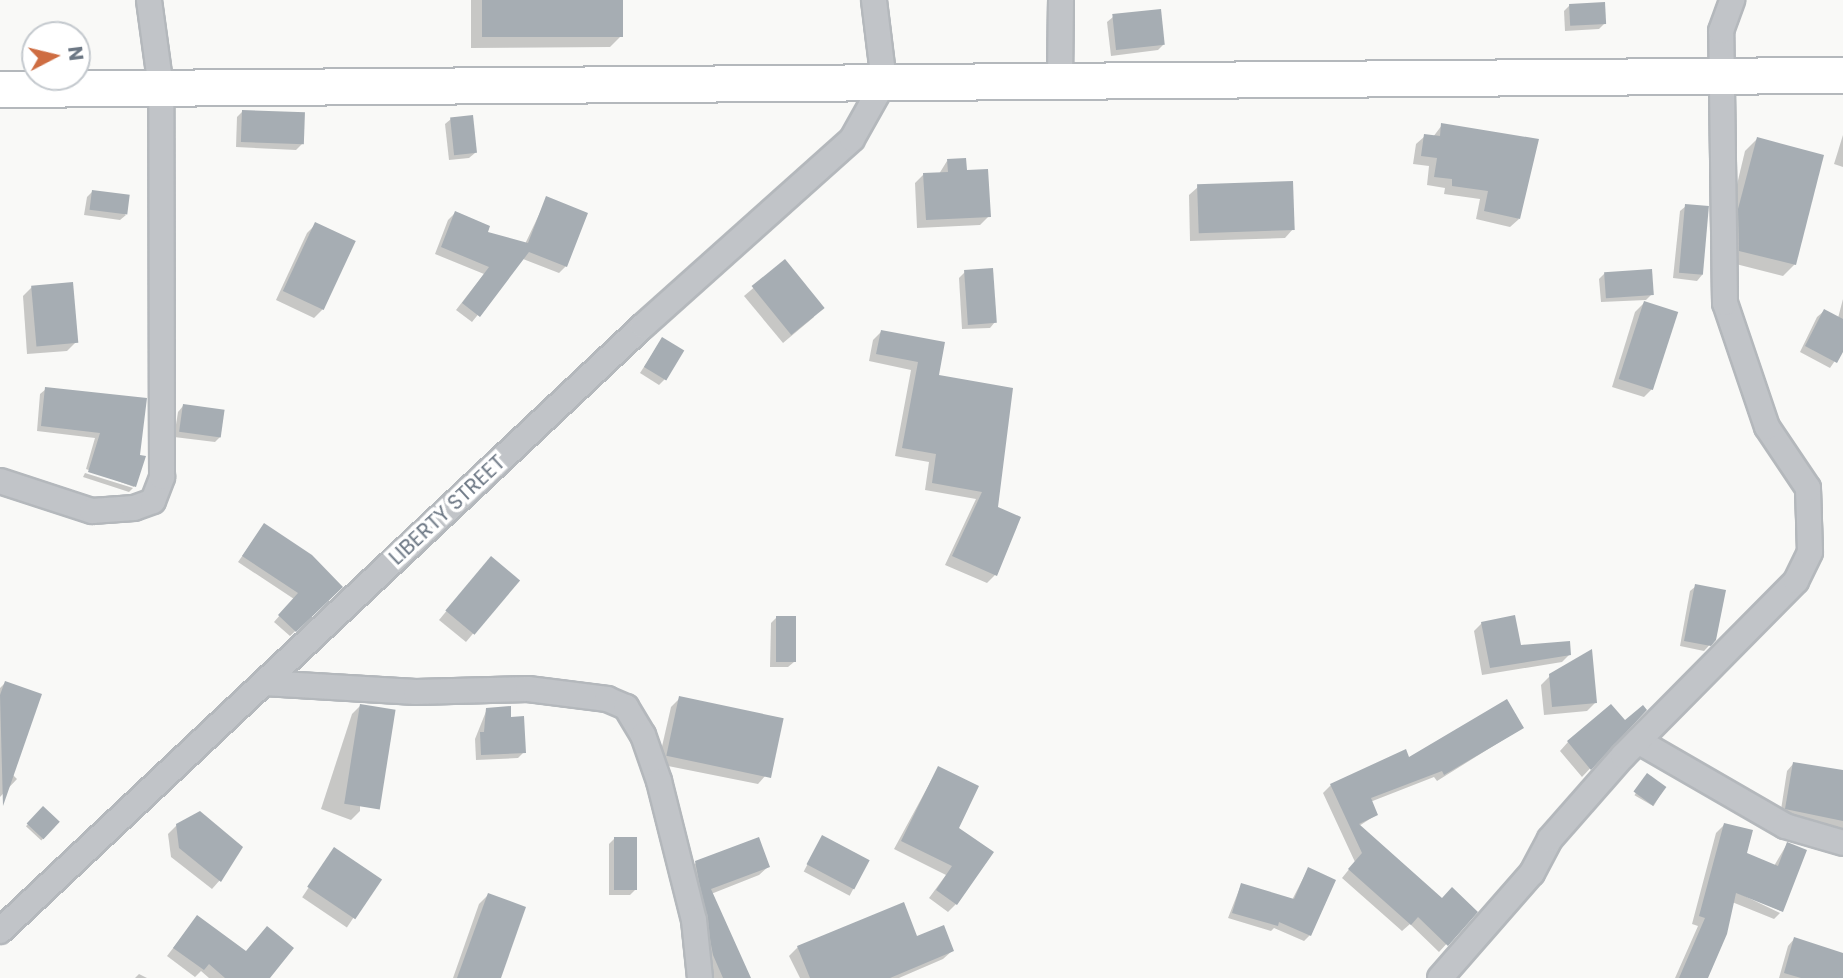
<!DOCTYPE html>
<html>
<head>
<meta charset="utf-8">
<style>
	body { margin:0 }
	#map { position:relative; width:1843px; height:978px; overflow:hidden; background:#f9f9f7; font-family:Poppins,sans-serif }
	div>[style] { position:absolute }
	.shadow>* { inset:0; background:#0003; transform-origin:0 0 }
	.building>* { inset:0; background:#a6adb3; transform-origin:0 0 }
	.roads { filter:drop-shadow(2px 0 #b4b8bc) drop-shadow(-2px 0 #b4b8bc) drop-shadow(0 2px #b4b8bc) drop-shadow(0 -2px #b4b8bc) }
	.minor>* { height:24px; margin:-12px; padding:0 12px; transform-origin:12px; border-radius:12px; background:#c1c4c8 }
	.secondary>* { height:35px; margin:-17.5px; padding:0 17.5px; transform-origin:17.5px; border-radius:17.5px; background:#fff }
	span { translate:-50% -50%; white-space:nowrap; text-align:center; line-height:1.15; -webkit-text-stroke:7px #fff; paint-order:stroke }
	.street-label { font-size:21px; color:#6c7784 }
	.north { position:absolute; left:21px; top:21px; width:70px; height:70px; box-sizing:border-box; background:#fff; border:2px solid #c4c9ce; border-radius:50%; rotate:83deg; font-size:19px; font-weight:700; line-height:28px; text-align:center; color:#6c7784 }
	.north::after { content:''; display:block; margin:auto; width:24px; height:32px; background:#ce6d42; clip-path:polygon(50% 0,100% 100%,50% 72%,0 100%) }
</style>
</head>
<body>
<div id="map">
	<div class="shadow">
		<i style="clip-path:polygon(471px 0,621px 0,621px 36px,610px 47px,471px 48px)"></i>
		<i style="clip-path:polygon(1570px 5px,1604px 24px,1599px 29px,1565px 31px,1564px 11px)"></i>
		<i style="clip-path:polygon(1113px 17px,1163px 45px,1158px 50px,1111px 56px,1107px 22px)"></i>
		<i style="clip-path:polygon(243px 111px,302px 144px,296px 150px,236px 147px,237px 117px)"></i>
		<i style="clip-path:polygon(451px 119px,475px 153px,469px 158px,449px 160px,445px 124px)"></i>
		<i style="clip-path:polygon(1442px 125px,1519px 219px,1510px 227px,1476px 219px,1480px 199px,1444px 194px,1445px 188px,1427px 185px,1429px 166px,1413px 164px,1416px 144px,1425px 136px,1433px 137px)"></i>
		<i style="clip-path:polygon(1843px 135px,1843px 167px,1834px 164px)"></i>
		<i style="clip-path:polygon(1757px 139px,1795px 264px,1783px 276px,1728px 262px,1728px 222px,1745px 151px)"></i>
		<i style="clip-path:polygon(947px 161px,965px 172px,989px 216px,980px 225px,917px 228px,915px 183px,924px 174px,939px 174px)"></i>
		<i style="clip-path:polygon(1198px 187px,1293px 229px,1285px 238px,1190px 241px,1189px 195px)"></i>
		<i style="clip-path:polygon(92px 192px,126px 215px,120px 220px,84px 215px,87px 197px)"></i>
		<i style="clip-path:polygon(547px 198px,586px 214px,566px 266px,559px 273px,523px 259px,472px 322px,456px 310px,484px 274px,435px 254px,448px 220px,455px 213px,485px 233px,525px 244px)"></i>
		<i style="clip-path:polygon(1686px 206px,1702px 275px,1697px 281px,1673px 278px,1680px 211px)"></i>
		<i style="clip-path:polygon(316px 224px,323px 309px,314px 318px,276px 300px,307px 233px)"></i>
		<i style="clip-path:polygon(785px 261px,814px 317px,783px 343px,744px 296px)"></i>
		<i style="clip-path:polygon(965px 272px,995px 322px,990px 328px,962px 329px,959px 278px)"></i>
		<i style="clip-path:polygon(1605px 273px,1652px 294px,1646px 300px,1601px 302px,1599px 279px)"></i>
		<i style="clip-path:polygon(32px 287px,76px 342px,67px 351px,27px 354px,23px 296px)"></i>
		<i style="clip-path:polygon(1843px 299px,1843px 349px,1830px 368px,1800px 352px,1817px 317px,1824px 311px,1838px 318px)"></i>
		<i style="clip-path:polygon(1644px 303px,1653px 388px,1644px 397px,1612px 387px,1635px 312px)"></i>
		<i style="clip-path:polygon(881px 332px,937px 376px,996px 508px,995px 575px,987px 583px,945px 565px,976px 499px,925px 490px,929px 462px,895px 456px,911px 370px,869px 361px,873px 340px)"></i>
		<i style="clip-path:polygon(662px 339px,665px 379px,659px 385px,640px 373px)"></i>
		<i style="clip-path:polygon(46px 389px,145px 400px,134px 487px,86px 469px,95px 438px,37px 431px,40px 394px)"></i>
		<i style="clip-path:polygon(183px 406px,221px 436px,215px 442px,174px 437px,178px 412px)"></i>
		<i style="clip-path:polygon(85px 473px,133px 488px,129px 492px,83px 477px)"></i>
		<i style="clip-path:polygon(264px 525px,341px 587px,290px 636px,274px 622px,294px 599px,238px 562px)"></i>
		<i style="clip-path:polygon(483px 567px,518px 580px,466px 642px,439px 620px)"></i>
		<i style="clip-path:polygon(1696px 586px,1715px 639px,1704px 651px,1680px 646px,1690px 591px)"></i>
		<i style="clip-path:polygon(777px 617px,794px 662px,788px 667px,770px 667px,771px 623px)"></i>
		<i style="clip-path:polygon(1482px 623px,1519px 647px,1570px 654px,1562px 662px,1482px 675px,1474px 631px)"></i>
		<i style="clip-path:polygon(1550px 676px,1595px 703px,1587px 711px,1544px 715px,1541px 685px)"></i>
		<i style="clip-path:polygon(5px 683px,12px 774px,17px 779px,0 797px,0 688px)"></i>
		<i style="clip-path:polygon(680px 698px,766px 775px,758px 784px,658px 764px,671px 707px)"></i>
		<i style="clip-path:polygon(361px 705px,360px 811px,351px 820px,321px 809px,352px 714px)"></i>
		<i style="clip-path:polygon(487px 709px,509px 718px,524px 752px,518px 758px,476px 760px,475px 739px)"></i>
		<i style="clip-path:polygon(1645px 710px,1582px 777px,1560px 751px,1568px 742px,1625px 723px)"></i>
		<i style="clip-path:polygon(1522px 728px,1437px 781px,1434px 777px,1370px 802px,1376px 815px,1359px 826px,1442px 900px,1476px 912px,1439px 952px,1410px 924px,1402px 931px,1342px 878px,1355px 862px,1323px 793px,1331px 785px,1408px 759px)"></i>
		<i style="clip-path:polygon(1793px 764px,1843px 772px,1843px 837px,1831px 833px,1832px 827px,1780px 816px,1787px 771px)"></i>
		<i style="clip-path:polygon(938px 768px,956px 828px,956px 904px,948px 912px,929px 898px,946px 875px,894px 849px)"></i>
		<i style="left:1645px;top:777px;width:22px;height:21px;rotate:30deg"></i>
		<i style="left:43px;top:808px;width:21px;height:25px;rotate:43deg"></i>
		<i style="clip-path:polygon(177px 825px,220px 880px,212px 889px,171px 857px,168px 834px)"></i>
		<i style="clip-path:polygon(1724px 825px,1745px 854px,1774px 866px,1787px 844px,1781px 911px,1728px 888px,1780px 913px,1774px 919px,1732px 902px,1706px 978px,1675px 978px,1698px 926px,1692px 924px,1716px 833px)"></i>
		<i style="left:822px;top:837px;width:52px;height:39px;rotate:28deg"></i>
		<i style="clip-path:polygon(615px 838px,636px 889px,630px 895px,609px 895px,609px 844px)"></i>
		<i style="left:334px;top:850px;width:54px;height:57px;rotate:34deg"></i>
		<i style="clip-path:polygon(696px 863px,768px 867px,759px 875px,711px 894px,748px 978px,711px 978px,687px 872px)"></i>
		<i style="clip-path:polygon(1308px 869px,1310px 935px,1304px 941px,1274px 928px,1271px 931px,1228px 918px,1241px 885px,1292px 900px)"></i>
		<i style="clip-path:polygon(488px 895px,499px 978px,453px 978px,479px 904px)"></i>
		<i style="clip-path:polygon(197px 917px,267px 978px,209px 978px,201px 971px,195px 977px,167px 956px)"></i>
		<i style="clip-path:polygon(916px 939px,952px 951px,943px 959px,899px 978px,800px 978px,789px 956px,798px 947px)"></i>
		<i style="clip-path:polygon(1794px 939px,1843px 957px,1843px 978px,1779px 978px,1788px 946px)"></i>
		<i style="clip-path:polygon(139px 974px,147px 978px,135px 978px)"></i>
	</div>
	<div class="building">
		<i style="left:482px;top:0;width:141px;height:37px"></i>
		<i style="left:1605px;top:2px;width:22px;height:36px;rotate:87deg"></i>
		<i style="left:1161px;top:9px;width:36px;height:49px;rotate:84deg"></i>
		<i style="left:242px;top:110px;width:63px;height:32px;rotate:2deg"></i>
		<i style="left:473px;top:115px;width:38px;height:23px;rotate:84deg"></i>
		<i style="clip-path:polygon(1441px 123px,1539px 139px,1520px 219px,1484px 211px,1488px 191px,1452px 186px,1452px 179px,1434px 177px,1437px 158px,1421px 156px,1424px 134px,1440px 136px)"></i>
		<i style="clip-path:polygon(1757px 137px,1824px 155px,1796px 265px,1739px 251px,1738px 209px)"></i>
		<i style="clip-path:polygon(966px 158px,967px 170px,988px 169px,991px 217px,926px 220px,923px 173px,948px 172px,947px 159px)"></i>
		<i style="left:1293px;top:181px;width:49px;height:96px;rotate:88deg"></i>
		<i style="left:92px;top:190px;width:38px;height:20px;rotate:7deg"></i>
		<i style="clip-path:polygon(546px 196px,588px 213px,567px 267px,529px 252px,480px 317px,462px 303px,489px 267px,441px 247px,455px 211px,490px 226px,488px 232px,528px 243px)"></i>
		<i style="left:1685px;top:204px;width:24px;height:69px;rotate:5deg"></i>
		<i style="left:315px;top:222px;width:45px;height:76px;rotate:25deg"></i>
		<i style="left:785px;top:259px;width:63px;height:43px;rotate:51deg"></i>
		<i style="left:993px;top:268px;width:55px;height:29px;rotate:86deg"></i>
		<i style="left:1652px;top:269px;width:26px;height:48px;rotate:86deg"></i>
		<i style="left:73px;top:282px;width:61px;height:42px;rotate:85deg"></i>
		<i style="left:1644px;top:301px;width:36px;height:82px;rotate:18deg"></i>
		<i style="clip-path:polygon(1824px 309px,1843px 319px,1843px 352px,1837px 363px,1805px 346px)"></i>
		<i style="clip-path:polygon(881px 330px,945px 342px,939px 375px,1013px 388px,998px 507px,1021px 517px,997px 576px,952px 556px,982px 492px,932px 483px,936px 454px,902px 448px,918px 362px,876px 354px)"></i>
		<i style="left:662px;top:337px;width:26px;height:35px;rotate:31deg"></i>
		<i style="clip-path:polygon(45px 387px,147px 398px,140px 455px,146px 456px,136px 487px,88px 472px,100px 433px,41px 426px)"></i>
		<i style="left:183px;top:404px;width:42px;height:28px;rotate:8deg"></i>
		<i style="clip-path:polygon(264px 523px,312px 555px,343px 587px,296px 632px,278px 615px,298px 593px,242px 556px)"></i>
		<i style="left:491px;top:556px;width:38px;height:71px;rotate:40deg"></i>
		<i style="clip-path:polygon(1695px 584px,1726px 590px,1716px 640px,1711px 646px,1684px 641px)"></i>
		<i style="clip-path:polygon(1515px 615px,1521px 645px,1570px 641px,1571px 655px,1490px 668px,1481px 622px)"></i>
		<i style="left:776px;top:616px;width:20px;height:46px"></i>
		<i style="clip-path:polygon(1592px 649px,1597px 703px,1552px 707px,1549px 674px)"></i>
		<i style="clip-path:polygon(5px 681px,42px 694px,3px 806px,0 695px)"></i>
		<i style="left:679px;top:696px;width:107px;height:61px;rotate:12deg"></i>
		<i style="clip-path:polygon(1507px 699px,1524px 728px,1444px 775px,1442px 771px,1371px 798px,1378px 815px,1359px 824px,1442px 898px,1452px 887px,1478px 912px,1448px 946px,1418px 917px,1411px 925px,1348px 869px,1362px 853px,1330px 784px,1406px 749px,1409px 757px)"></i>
		<i style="left:360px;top:704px;width:36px;height:101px;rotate:9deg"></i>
		<i style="clip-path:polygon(1611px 704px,1625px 720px,1643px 705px,1647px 710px,1591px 770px,1567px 741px)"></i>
		<i style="clip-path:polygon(511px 706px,511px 717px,524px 716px,526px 753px,481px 755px,480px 732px,484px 732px,486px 708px)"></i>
		<i style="clip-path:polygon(1793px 762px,1843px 770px,1843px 821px,1785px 809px)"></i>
		<i style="clip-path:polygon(938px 766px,979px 786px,959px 828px,994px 852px,957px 905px,936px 890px,952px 866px,901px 841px)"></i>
		<i style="left:1647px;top:773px;width:24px;height:23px;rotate:36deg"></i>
		<i style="left:43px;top:806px;width:23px;height:24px;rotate:43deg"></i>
		<i style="clip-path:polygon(200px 811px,243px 847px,221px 882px,179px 848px,176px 824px)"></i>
		<i style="clip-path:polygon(1724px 823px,1753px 830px,1747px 853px,1778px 866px,1787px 842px,1807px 850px,1783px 912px,1736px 893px,1727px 934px,1708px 978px,1679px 978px,1705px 918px,1699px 916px)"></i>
		<i style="left:822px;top:835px;width:54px;height:33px;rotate:28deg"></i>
		<i style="left:614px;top:837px;width:23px;height:53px"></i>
		<i style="clip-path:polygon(759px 837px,770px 867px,711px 889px,751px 978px,723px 978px,713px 955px,695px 861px)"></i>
		<i style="left:334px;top:847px;width:58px;height:48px;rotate:34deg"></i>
		<i style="clip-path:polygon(1308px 867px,1336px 880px,1311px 936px,1279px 922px,1278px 926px,1232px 913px,1241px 883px,1294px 899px)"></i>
		<i style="clip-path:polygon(488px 893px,526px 907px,501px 978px,457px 978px)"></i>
		<i style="clip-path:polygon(904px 902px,917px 936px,944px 925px,954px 951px,890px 978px,810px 978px,797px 946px)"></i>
		<i style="clip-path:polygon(197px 915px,246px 951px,267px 926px,294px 948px,270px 978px,225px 978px,209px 964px,204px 970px,173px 948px)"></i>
		<i style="clip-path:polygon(1794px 937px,1843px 953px,1843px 978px,1801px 978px,1784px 973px)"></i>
	</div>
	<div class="roads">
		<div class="minor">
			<i style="left:1060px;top:81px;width:81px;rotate:-89.3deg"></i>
			<i style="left:0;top:481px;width:97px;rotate:18.1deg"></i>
			<i style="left:92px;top:511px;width:42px;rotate:-4.1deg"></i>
			<i style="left:134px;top:508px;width:20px;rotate:-20deg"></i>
			<i style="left:153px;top:501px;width:26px;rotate:-69deg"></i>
			<i style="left:162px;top:477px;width:389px;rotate:-90.1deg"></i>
			<i style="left:161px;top:88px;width:89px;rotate:-97.8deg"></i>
			<i style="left:264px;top:683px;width:152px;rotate:3.4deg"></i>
			<i style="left:416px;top:692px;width:112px;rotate:-1.5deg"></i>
			<i style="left:528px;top:689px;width:80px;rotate:7.2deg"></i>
			<i style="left:607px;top:699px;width:21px;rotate:23deg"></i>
			<i style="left:626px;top:707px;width:33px;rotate:59deg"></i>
			<i style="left:643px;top:735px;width:49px;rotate:70.8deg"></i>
			<i style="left:659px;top:781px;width:143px;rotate:75.9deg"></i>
			<i style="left:694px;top:920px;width:58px;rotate:84.1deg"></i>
			<i style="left:1638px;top:741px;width:170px;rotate:30deg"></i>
			<i style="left:1785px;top:826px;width:60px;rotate:16.3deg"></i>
			<i style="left:0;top:931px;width:883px;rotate:-43.26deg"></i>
			<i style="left:643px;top:326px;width:280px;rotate:-41.8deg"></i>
			<i style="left:852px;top:139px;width:65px;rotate:-60.7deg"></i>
			<i style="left:884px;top:82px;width:83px;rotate:-97deg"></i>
			<i style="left:1440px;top:978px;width:140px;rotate:-48.8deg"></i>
			<i style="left:1532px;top:873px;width:38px;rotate:-62deg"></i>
			<i style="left:1550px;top:839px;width:111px;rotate:-48.7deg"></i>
			<i style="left:1623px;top:756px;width:246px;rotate:-45.3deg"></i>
			<i style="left:1796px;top:581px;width:32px;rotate:-64deg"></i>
			<i style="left:1810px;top:552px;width:64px;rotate:-91.8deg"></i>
			<i style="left:1808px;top:488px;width:73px;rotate:-123.9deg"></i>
			<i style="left:1767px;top:427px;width:131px;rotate:-108.7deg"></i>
			<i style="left:1725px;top:303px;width:272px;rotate:-90.8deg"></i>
			<i style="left:1721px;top:31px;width:33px;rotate:-70deg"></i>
		</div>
		<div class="secondary">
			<i style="left:0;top:89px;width:1843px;rotate:-0.44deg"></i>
		</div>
	</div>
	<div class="street-label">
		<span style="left:447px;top:510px;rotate:-43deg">LIBERTY STREET</span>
	</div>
	<div class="north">N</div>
</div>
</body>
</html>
